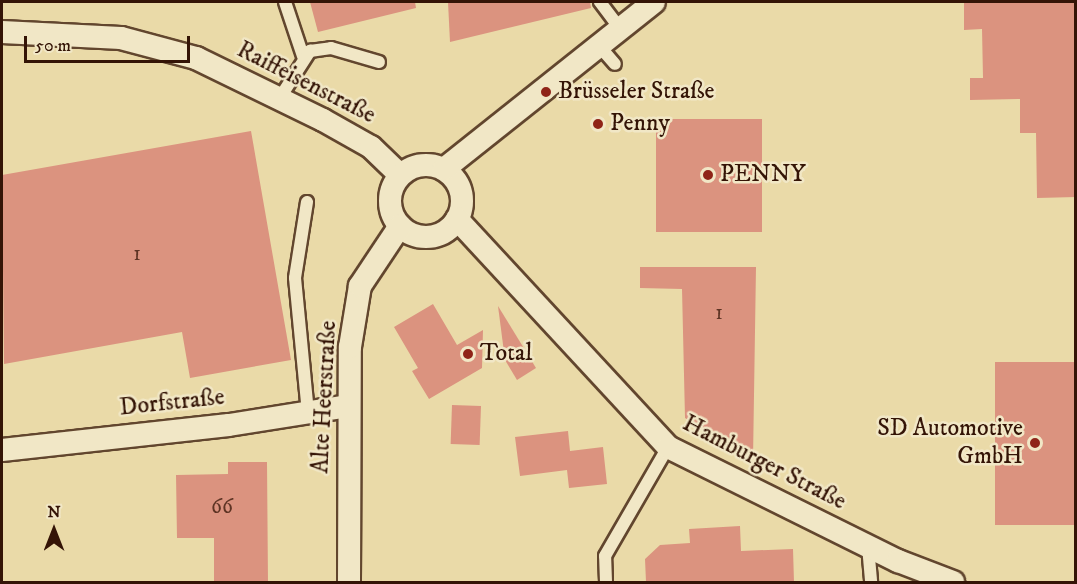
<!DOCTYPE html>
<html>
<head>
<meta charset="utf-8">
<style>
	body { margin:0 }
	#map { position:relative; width:1077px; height:584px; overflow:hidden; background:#eadaa8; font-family:"IM FELL DW Pica",serif }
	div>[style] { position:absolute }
	.building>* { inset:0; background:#db937f; transform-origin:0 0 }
	.roads { filter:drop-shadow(2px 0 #62462e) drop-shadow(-2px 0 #62462e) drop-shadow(0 2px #62462e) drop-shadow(0 -2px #62462e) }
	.lane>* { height:12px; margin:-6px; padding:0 6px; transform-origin:6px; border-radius:6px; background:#f1e7c6 }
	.street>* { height:22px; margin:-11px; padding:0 11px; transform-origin:11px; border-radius:11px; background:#f1e7c6 }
	.street>.ring { margin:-11px; padding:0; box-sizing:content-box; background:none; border:22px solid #f1e7c6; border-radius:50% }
	.dots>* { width:16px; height:16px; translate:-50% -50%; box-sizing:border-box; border:3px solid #f1e7c6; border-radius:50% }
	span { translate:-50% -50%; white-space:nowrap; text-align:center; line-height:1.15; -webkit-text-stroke:5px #f1e7c6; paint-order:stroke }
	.number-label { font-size:21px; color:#5e3424 }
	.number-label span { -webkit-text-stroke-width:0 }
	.street-label { font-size:24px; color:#341406 }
	.poi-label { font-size:24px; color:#341406 }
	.left { translate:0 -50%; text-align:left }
	.right { translate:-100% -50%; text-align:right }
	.frame { position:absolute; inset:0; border:3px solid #341406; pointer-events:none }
	.north { position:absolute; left:24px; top:500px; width:60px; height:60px; -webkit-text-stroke:4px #f1e7c6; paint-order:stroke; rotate:0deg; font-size:16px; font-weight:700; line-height:24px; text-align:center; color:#341406 }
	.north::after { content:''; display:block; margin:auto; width:21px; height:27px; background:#341406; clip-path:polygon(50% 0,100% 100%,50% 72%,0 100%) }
	.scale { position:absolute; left:24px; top:36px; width:166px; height:27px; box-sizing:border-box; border:3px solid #341406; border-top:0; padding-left:8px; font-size:18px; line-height:21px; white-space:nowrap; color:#341406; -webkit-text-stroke:4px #f1e7c6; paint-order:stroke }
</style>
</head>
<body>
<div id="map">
	<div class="building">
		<i style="clip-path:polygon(310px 2px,415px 2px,416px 8px,318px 32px)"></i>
		<i style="clip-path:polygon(448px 2px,590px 2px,591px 8px,450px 42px)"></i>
		<i style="clip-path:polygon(964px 2px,1076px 2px,1076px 197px,1037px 198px,1036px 133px,1020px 133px,1020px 99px,970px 100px,970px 78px,983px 78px,982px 29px,964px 30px)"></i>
		<i style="left:656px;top:119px;width:106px;height:113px"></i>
		<i style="clip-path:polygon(251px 131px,291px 360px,190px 378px,182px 332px,4px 364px,2px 175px)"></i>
		<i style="clip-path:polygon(640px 267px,756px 267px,753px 459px,685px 418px,682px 289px,640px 288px)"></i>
		<i style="clip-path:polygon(433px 304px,457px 345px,483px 330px,482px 368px,429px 399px,412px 371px,418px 368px,394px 327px)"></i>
		<i style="clip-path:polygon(498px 306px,536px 368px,517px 380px,505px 360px)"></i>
		<i style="left:995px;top:362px;width:81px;height:163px"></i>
		<i style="left:452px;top:405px;width:29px;height:39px;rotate:2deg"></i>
		<i style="clip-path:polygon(568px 431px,570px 451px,603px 447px,607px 484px,569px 488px,567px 470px,520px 476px,515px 437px)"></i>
		<i style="clip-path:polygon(228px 462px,267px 462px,268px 582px,214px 582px,214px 538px,177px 538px,176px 475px,228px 474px)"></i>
		<i style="clip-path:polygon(740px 526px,741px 551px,793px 549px,794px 582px,646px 582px,645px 559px,660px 545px,690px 543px,689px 529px)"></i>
	</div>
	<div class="roads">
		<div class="lane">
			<i style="left:285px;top:2px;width:57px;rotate:71.6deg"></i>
			<i style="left:600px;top:2px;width:35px;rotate:53deg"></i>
			<i style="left:601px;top:48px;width:21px;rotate:49deg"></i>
			<i style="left:281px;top:96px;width:54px;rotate:-57.2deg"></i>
			<i style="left:310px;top:51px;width:21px;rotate:-8deg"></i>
			<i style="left:331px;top:48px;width:50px;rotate:16.3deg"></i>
			<i style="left:307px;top:202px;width:77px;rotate:99deg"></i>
			<i style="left:295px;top:278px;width:136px;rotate:84.5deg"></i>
			<i style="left:868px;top:546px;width:36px;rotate:85deg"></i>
			<i style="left:606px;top:582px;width:26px;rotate:-92deg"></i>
			<i style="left:605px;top:556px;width:126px;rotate:-60deg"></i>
		</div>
		<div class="street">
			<i style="left:2px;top:32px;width:119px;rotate:2.9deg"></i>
			<i style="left:121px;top:38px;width:78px;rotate:14.9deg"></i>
			<i style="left:196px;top:58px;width:141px;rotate:26deg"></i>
			<i style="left:323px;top:120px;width:55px;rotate:29.4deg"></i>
			<i style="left:371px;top:147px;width:40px;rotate:44deg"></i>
			<i class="ring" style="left:390px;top:165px;width:50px;height:50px"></i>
			<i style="left:444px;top:169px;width:268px;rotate:-38.5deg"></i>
			<i style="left:457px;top:219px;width:311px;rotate:47.2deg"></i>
			<i style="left:668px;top:447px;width:257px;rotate:26.4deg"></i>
			<i style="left:898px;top:561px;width:59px;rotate:20.9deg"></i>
			<i style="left:2px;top:450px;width:228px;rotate:-6.3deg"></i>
			<i style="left:229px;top:425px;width:120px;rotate:-9.1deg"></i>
			<i style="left:349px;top:582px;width:235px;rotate:-89.8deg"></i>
			<i style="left:350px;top:347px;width:62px;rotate:-80.7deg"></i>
			<i style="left:360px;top:286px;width:72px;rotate:-56.3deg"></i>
		</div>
	</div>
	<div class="dots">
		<i style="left:546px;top:92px;background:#8f2418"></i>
		<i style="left:598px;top:124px;background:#8f2418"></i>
		<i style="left:708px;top:175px;background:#8f2418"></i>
		<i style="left:468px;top:354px;background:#8f2418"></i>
		<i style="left:1035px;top:443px;background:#8f2418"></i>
	</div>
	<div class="number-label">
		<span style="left:137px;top:254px">1</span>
		<span style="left:719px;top:313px">1</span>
		<span style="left:222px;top:507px">66</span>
	</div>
	<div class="street-label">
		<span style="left:306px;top:83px;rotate:27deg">Raiffeisenstraße</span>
		<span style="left:325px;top:397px;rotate:-87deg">Alte Heerstraße</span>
		<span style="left:172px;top:403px;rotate:-6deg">Dorfstraße</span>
		<span style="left:764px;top:463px;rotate:27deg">Hamburger Straße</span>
	</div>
	<div class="poi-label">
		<span class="left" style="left:558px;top:92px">Brüsseler Straße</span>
		<span class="left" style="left:610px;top:124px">Penny</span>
		<span class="left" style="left:720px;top:175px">PENNY</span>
		<span class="left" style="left:480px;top:354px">Total</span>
		<span class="right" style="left:1023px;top:443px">SD Automotive<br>GmbH</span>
	</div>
	<div class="frame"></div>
	<div class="north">N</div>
	<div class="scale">50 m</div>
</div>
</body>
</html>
